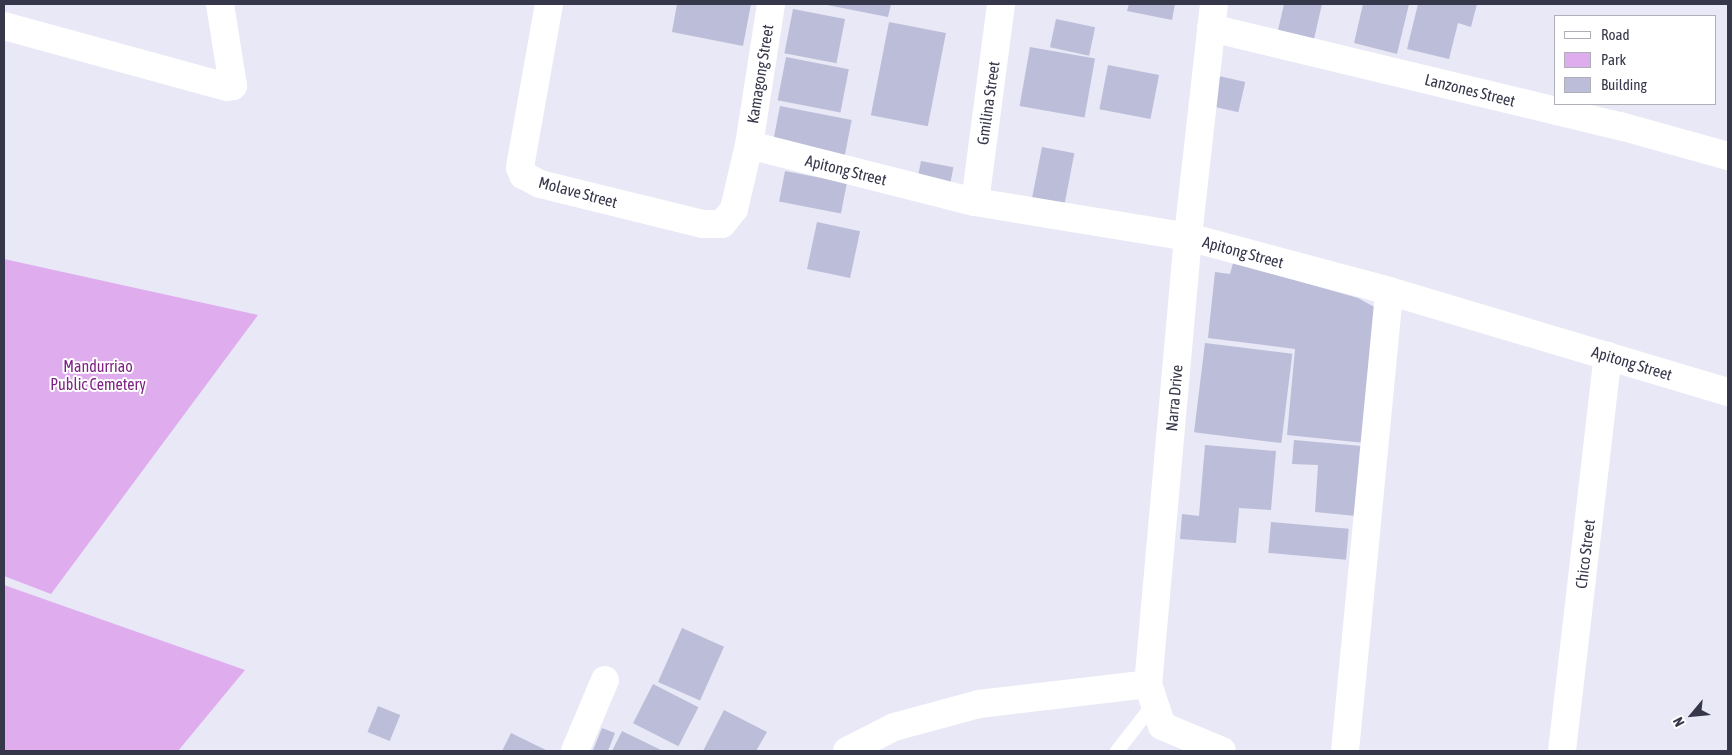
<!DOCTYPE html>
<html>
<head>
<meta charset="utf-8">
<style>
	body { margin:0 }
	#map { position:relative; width:1732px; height:755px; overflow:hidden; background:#e8e8f6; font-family:"Asap Condensed",sans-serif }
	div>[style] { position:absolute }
	.green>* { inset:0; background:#dfadee }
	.building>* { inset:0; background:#bcbed9; transform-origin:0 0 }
	.service>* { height:14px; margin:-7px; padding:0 7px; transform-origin:7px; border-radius:7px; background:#fff }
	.minor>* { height:28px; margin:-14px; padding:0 14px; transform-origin:14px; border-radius:14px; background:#fff }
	span { translate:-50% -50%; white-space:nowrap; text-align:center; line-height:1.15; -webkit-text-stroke:4px #fff; paint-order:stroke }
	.street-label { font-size:16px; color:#36374a }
	.park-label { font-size:16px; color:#7e2283 }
	.frame { position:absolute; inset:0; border:5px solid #36374a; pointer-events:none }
	.legend { position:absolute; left:1554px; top:15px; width:162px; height:90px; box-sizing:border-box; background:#fff; border:1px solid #afafb7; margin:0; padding:6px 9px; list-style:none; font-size:15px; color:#36374a }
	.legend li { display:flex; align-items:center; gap:10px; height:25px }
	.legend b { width:25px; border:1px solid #afafb7 }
	.north { position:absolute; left:1667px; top:690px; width:50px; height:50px; -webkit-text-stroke:4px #fff; paint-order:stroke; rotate:242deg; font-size:14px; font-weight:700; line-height:20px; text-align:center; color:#36374a }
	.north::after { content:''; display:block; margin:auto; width:18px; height:22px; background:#36374a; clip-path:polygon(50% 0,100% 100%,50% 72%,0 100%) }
</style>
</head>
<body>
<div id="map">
	<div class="green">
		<i style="clip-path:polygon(4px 259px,258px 315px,51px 594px,4px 576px)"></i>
		<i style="clip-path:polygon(4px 585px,245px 670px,178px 751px,4px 751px)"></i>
	</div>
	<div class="building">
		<i style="clip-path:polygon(677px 4px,751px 4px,743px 46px,672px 32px)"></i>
		<i style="clip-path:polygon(822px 4px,891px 4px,888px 17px)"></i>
		<i style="clip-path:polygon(1129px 4px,1175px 4px,1172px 20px,1127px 11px)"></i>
		<i style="clip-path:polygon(1284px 4px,1322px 4px,1314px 39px,1278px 30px)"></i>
		<i style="clip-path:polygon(1363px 4px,1409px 4px,1397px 54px,1354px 43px)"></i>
		<i style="clip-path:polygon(1418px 4px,1477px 4px,1471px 27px,1458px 23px,1449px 59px,1407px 49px)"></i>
		<i style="left:793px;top:9px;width:53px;height:45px;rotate:11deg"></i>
		<i style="left:1056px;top:19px;width:40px;height:29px;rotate:12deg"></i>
		<i style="left:889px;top:22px;width:58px;height:95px;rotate:11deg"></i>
		<i style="left:1030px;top:47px;width:66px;height:60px;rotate:10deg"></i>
		<i style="left:786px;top:57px;width:64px;height:44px;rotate:11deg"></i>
		<i style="left:1108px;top:65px;width:52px;height:45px;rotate:11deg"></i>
		<i style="left:1219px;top:76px;width:27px;height:31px;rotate:13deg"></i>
		<i style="left:780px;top:106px;width:73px;height:41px;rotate:11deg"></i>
		<i style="left:1042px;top:147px;width:33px;height:62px;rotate:11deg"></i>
		<i style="left:921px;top:161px;width:33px;height:26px;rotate:11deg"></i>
		<i style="left:785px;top:171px;width:63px;height:31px;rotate:11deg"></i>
		<i style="left:817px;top:222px;width:44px;height:48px;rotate:12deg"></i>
		<i style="clip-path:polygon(1233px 263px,1358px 298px,1378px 309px,1365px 443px,1287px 435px,1295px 349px,1208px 338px,1215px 272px,1230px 274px)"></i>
		<i style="left:1205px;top:343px;width:88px;height:90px;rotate:7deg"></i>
		<i style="clip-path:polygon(1294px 440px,1362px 446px,1356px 516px,1315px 512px,1318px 465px,1292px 464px)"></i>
		<i style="clip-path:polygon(1205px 445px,1276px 451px,1271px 510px,1239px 508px,1236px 543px,1180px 539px,1182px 514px,1199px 516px)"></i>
		<i style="left:1271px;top:522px;width:78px;height:31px;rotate:5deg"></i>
		<i style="left:682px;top:628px;width:46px;height:59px;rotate:24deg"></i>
		<i style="left:653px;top:684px;width:51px;height:44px;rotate:27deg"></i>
		<i style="left:378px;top:706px;width:24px;height:28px;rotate:22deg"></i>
		<i style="clip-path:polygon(724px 710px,767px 732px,756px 751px,703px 751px)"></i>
		<i style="clip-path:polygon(602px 728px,615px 733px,608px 751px,596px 751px,593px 750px)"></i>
		<i style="clip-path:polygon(622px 731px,663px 751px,612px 751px)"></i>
		<i style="clip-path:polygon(511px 733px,548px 751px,502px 751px)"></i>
	</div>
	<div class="service">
		<i style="left:1117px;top:751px;width:58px;rotate:-52deg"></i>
	</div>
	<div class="minor">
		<i style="left:549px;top:4px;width:166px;rotate:100.1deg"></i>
		<i style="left:520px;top:167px;width:9px;rotate:69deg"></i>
		<i style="left:523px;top:175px;width:19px;rotate:28deg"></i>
		<i style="left:540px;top:184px;width:168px;rotate:13.8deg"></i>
		<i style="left:703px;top:224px;width:19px"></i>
		<i style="left:722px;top:224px;width:19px;rotate:-51deg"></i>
		<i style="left:734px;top:209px;width:66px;rotate:-76.8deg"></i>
		<i style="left:749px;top:145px;width:143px;rotate:-81.1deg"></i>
		<i style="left:1214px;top:4px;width:234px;rotate:96.4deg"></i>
		<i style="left:1188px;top:237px;width:449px;rotate:95.1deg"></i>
		<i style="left:1148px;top:684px;width:44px;rotate:71.6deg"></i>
		<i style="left:1162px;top:726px;width:65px;rotate:22.6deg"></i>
		<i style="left:4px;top:26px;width:231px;rotate:15.3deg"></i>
		<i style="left:227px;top:87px;width:6px;rotate:-9deg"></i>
		<i style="left:233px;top:86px;width:83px;rotate:-99deg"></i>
		<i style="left:1211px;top:28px;width:421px;rotate:13.5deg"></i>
		<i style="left:1620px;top:126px;width:112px;rotate:15.5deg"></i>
		<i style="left:749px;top:145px;width:233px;rotate:14.2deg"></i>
		<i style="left:975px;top:202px;width:216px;rotate:9.3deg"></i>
		<i style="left:1188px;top:237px;width:208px;rotate:15deg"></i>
		<i style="left:1389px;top:291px;width:354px;rotate:16.6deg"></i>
		<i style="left:975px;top:202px;width:200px;rotate:-82.5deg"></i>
		<i style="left:575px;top:751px;width:77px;rotate:-67.1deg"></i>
		<i style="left:847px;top:751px;width:53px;rotate:-27.1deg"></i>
		<i style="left:894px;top:727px;width:88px;rotate:-15.1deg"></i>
		<i style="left:979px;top:704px;width:170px;rotate:-6.7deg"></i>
		<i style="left:1345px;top:751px;width:462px;rotate:-84.5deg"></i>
		<i style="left:1562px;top:751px;width:398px;rotate:-83.4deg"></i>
	</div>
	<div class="street-label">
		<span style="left:760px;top:74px;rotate:-81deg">Kamagong Street</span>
		<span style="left:1470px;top:90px;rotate:14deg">Lanzones Street</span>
		<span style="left:988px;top:103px;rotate:-82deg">Gmilina Street</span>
		<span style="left:846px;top:170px;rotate:14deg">Apitong Street</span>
		<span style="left:578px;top:192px;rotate:15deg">Molave Street</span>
		<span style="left:1243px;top:252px;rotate:15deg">Apitong Street</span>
		<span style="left:1632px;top:363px;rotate:17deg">Apitong Street</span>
		<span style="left:1174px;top:398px;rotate:-85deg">Narra Drive</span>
		<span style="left:1585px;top:554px;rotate:-83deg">Chico Street</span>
	</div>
	<div class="park-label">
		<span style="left:98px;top:375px">Mandurriao<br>Public Cemetery</span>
	</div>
	<div class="frame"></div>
	<ul class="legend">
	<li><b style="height:6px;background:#fff"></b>Road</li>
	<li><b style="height:14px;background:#dfadee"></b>Park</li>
	<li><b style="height:14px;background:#bcbed9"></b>Building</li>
	</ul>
	<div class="north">N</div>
</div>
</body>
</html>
